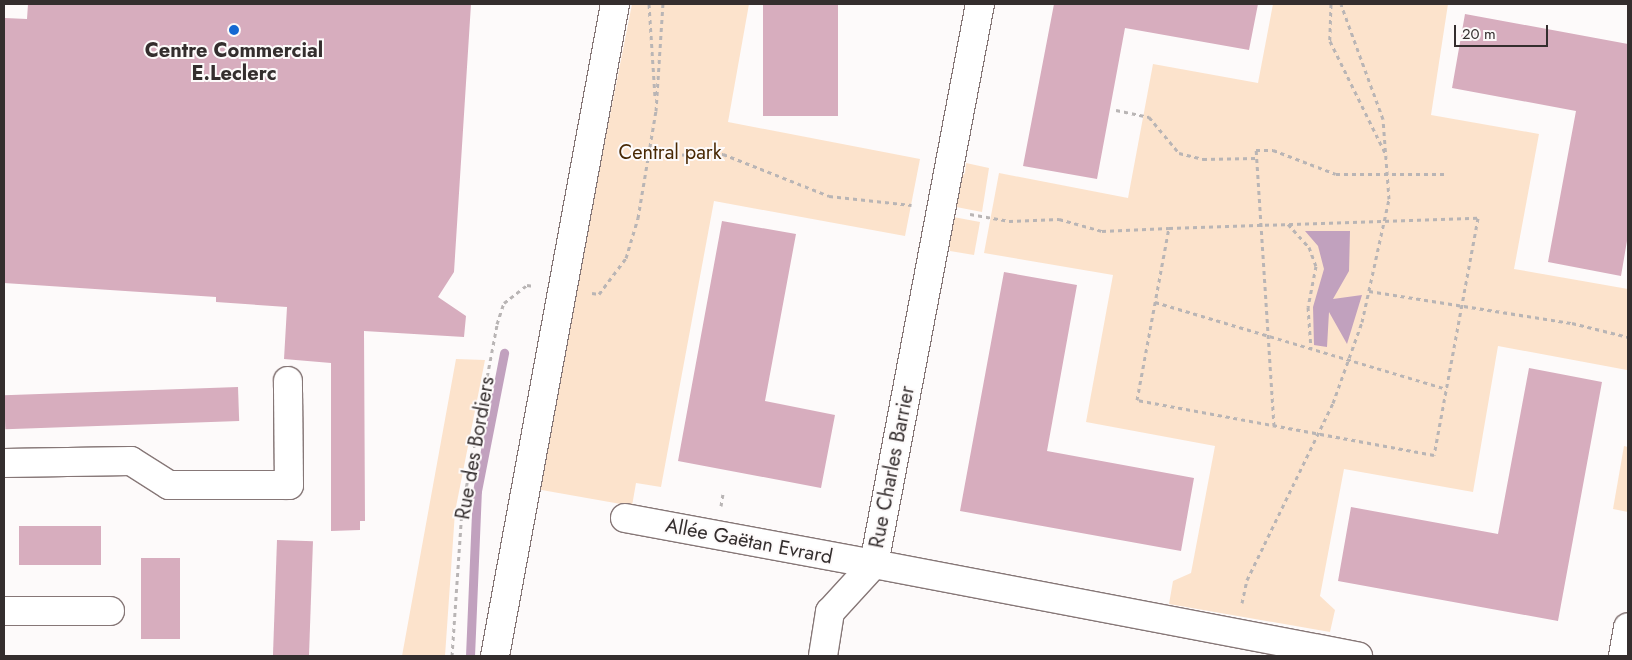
<!DOCTYPE html>
<html>
<head>
<meta charset="utf-8">
<style>
	body { margin:0 }
	#map { position:relative; width:1632px; height:660px; overflow:hidden; background:#fdfafa; font-family:Jost,sans-serif }
	div>[style] { position:absolute }
	.green>* { inset:0; background:#fce3cc }
	.water>* { inset:0; background:#c1a1be }
	.stream>* { height:9px; margin:-4.5px; padding:0 4.5px; transform-origin:4.5px; border-radius:4.5px; background:#c1a1be }
	.building>* { inset:0; background:#d7adbe; transform-origin:0 0 }
	.path>* { height:3px; margin-top:-1.5px; transform-origin:0; background:repeating-linear-gradient(90deg,#b9b5b5 0 4px,transparent 0 8px) }
	.roads { filter:drop-shadow(1px 0 #867777) drop-shadow(-1px 0 #867777) drop-shadow(0 1px #867777) drop-shadow(0 -1px #867777) }
	.minor>* { height:28px; margin:-14px; padding:0 14px; transform-origin:14px; border-radius:14px; background:#fff }
	.tertiary>* { height:28px; margin:-14px; padding:0 14px; transform-origin:14px; border-radius:14px; background:#fff }
	.dots>* { width:14px; height:14px; translate:-50% -50%; box-sizing:border-box; border:2px solid #fdfafa; border-radius:50% }
	span { translate:-50% -50%; white-space:nowrap; text-align:center; line-height:1.15; -webkit-text-stroke:4px #fdfafa; paint-order:stroke }
	.poi-label { font-size:20px; color:#342e2e; font-weight:700 }
	.park-label { font-size:20px; color:#482803 }
	.street-label { font-size:20px; color:#342e2e }
	.frame { position:absolute; inset:0; border:5px solid #342e2e; pointer-events:none }
	.scale { position:absolute; left:1454px; top:25px; width:94px; height:22px; box-sizing:border-box; border:2px solid #342e2e; border-top:0; padding-left:6px; font-size:15px; line-height:18px; white-space:nowrap; color:#342e2e; -webkit-text-stroke:4px #fdfafa; paint-order:stroke }
</style>
</head>
<body>
<div id="map">
	<div class="green">
		<i style="clip-path:polygon(632px 4px,749px 4px,728px 122px,920px 159px,905px 236px,714px 201px,661px 487px,636px 483px,632px 506px,536px 489px)"></i>
		<i style="clip-path:polygon(1273px 4px,1448px 4px,1431px 115px,1539px 134px,1514px 269px,1628px 289px,1627px 370px,1498px 346px,1473px 492px,1344px 469px,1320px 596px,1335px 610px,1330px 632px,1169px 604px,1173px 581px,1191px 573px,1215px 446px,1086px 422px,1113px 275px,984px 253px,999px 173px,1128px 198px,1153px 64px,1258px 83px)"></i>
		<i style="clip-path:polygon(966px 163px,989px 168px,982px 212px,951px 206px,954px 184px,965px 173px)"></i>
		<i style="clip-path:polygon(948px 216px,980px 222px,974px 255px,950px 251px)"></i>
		<i style="clip-path:polygon(456px 359px,485px 360px,455px 512px,445px 656px,402px 656px)"></i>
		<i style="clip-path:polygon(1624px 446px,1628px 447px,1628px 512px,1613px 509px)"></i>
	</div>
	<div class="water">
		<i style="clip-path:polygon(1305px 231px,1350px 231px,1349px 271px,1333px 299px,1362px 295px,1347px 344px,1329px 312px,1327px 347px,1314px 345px,1313px 307px,1324px 269px,1318px 246px)"></i>
	</div>
	<div class="stream">
		<i style="left:470px;top:656px;width:165px;rotate:-87.6deg"></i>
		<i style="left:477px;top:491px;width:141px;rotate:-78.9deg"></i>
	</div>
	<div class="building">
		<i style="clip-path:polygon(28px 4px,471px 4px,454px 272px,438px 297px,466px 316px,464px 337px,364px 331px,365px 521px,360px 521px,360px 530px,331px 531px,331px 363px,284px 359px,287px 307px,216px 302px,216px 297px,4px 283px,5px 18px,27px 19px)"></i>
		<i style="left:763px;top:4px;width:75px;height:112px"></i>
		<i style="clip-path:polygon(1054px 4px,1258px 4px,1249px 50px,1125px 28px,1097px 179px,1023px 166px)"></i>
		<i style="clip-path:polygon(1465px 14px,1628px 44px,1628px 235px,1621px 276px,1548px 262px,1576px 111px,1452px 88px)"></i>
		<i style="clip-path:polygon(722px 221px,796px 234px,765px 401px,835px 415px,821px 488px,678px 461px)"></i>
		<i style="clip-path:polygon(1004px 272px,1077px 285px,1047px 451px,1194px 478px,1181px 551px,960px 511px)"></i>
		<i style="clip-path:polygon(1529px 368px,1602px 382px,1558px 621px,1338px 581px,1351px 507px,1498px 534px)"></i>
		<i style="left:238px;top:387px;width:34px;height:234px;rotate:88deg"></i>
		<i style="left:19px;top:526px;width:82px;height:39px"></i>
		<i style="left:277px;top:540px;width:36px;height:116px;rotate:2deg"></i>
		<i style="left:141px;top:558px;width:39px;height:81px"></i>
	</div>
	<div class="path">
		<i style="left:649px;top:4px;width:94px;rotate:86.3deg"></i>
		<i style="left:1331px;top:4px;width:37px;rotate:92deg"></i>
		<i style="left:1330px;top:41px;width:127px;rotate:63.8deg"></i>
		<i style="left:1116px;top:110px;width:34px;rotate:12deg"></i>
		<i style="left:1149px;top:117px;width:47px;rotate:50.2deg"></i>
		<i style="left:1179px;top:153px;width:25px;rotate:14deg"></i>
		<i style="left:1203px;top:159px;width:53px;rotate:-1.1deg"></i>
		<i style="left:650px;top:155px;width:73px;rotate:-0.8deg"></i>
		<i style="left:723px;top:154px;width:114px;rotate:21.6deg"></i>
		<i style="left:829px;top:196px;width:83px;rotate:6.2deg"></i>
		<i style="left:970px;top:214px;width:40px;rotate:10deg"></i>
		<i style="left:1009px;top:221px;width:50px;rotate:-2.3deg"></i>
		<i style="left:1059px;top:219px;width:45px;rotate:15.6deg"></i>
		<i style="left:1102px;top:231px;width:67px;rotate:-2.6deg"></i>
		<i style="left:1169px;top:228px;width:309px;rotate:-1.9deg"></i>
		<i style="left:1478px;top:218px;width:241px;rotate:100.5deg"></i>
		<i style="left:1434px;top:455px;width:302px;rotate:-169.5deg"></i>
		<i style="left:1137px;top:400px;width:175px;rotate:-79.5deg"></i>
		<i style="left:1288px;top:224px;width:31px;rotate:48deg"></i>
		<i style="left:1309px;top:247px;width:20px;rotate:70deg"></i>
		<i style="left:1316px;top:266px;width:42px;rotate:101deg"></i>
		<i style="left:1308px;top:307px;width:42px;rotate:85.9deg"></i>
		<i style="left:1369px;top:291px;width:206px;rotate:9deg"></i>
		<i style="left:1572px;top:323px;width:58px;rotate:14deg"></i>
		<i style="left:592px;top:293px;width:7px;rotate:8deg"></i>
		<i style="left:599px;top:294px;width:45px;rotate:-53.1deg"></i>
		<i style="left:626px;top:258px;width:42px;rotate:-73.3deg"></i>
		<i style="left:638px;top:218px;width:109px;rotate:-80.5deg"></i>
		<i style="left:656px;top:111px;width:107px;rotate:-86.3deg"></i>
		<i style="left:1155px;top:302px;width:304px;rotate:16.6deg"></i>
		<i style="left:1274px;top:426px;width:277px;rotate:-93.7deg"></i>
		<i style="left:1256px;top:150px;width:17px"></i>
		<i style="left:1273px;top:150px;width:67px;rotate:20.9deg"></i>
		<i style="left:1336px;top:174px;width:109px"></i>
		<i style="left:721px;top:506px;width:12px;rotate:-81deg"></i>
		<i style="left:1242px;top:603px;width:24px;rotate:-78deg"></i>
		<i style="left:1247px;top:580px;width:197px;rotate:-64.1deg"></i>
		<i style="left:1333px;top:403px;width:86px;rotate:-70.3deg"></i>
		<i style="left:1362px;top:322px;width:126px;rotate:-77.6deg"></i>
		<i style="left:1389px;top:199px;width:80px;rotate:-94.3deg"></i>
		<i style="left:1383px;top:119px;width:122px;rotate:-110.1deg"></i>
		<i style="left:452px;top:656px;width:146px;rotate:-86.1deg"></i>
		<i style="left:462px;top:510px;width:189px;rotate:-79.3deg"></i>
		<i style="left:497px;top:324px;width:22px;rotate:-72deg"></i>
		<i style="left:504px;top:303px;width:29px;rotate:-38deg"></i>
		<i style="left:527px;top:285px;width:7px;rotate:8deg"></i>
	</div>
	<div class="roads">
		<div class="minor">
			<i style="left:980px;top:4px;width:570px;rotate:100.72deg"></i>
			<i style="left:874px;top:564px;width:493px;rotate:10.8deg"></i>
			<i style="left:4px;top:463px;width:127px;rotate:-0.9deg"></i>
			<i style="left:131px;top:461px;width:45px;rotate:32.3deg"></i>
			<i style="left:169px;top:485px;width:120px"></i>
			<i style="left:289px;top:485px;width:104px;rotate:-90.6deg"></i>
			<i style="left:625px;top:518px;width:253px;rotate:10.5deg"></i>
			<i style="left:4px;top:611px;width:106px"></i>
			<i style="left:823px;top:656px;width:45px;rotate:-81deg"></i>
			<i style="left:830px;top:612px;width:65px;rotate:-47.5deg"></i>
			<i style="left:1623px;top:656px;width:29px;rotate:-80deg"></i>
		</div>
		<div class="tertiary">
			<i style="left:495px;top:656px;width:663px;rotate:-79.57deg"></i>
		</div>
	</div>
	<div class="dots">
		<i style="left:234px;top:30px;background:#1468d2"></i>
	</div>
	<div class="poi-label">
		<span style="left:234px;top:62px">Centre Commercial<br>E.Leclerc</span>
	</div>
	<div class="park-label">
		<span style="left:670px;top:152px">Central park</span>
	</div>
	<div class="street-label">
		<span style="left:475px;top:448px;rotate:-80deg">Rue des Bordiers</span>
		<span style="left:892px;top:467px;rotate:-79deg">Rue Charles Barrier</span>
		<span style="left:749px;top:541px;rotate:11deg">Allée Gaëtan Evrard</span>
	</div>
	<div class="frame"></div>
	<div class="scale">20 m</div>
</div>
</body>
</html>
